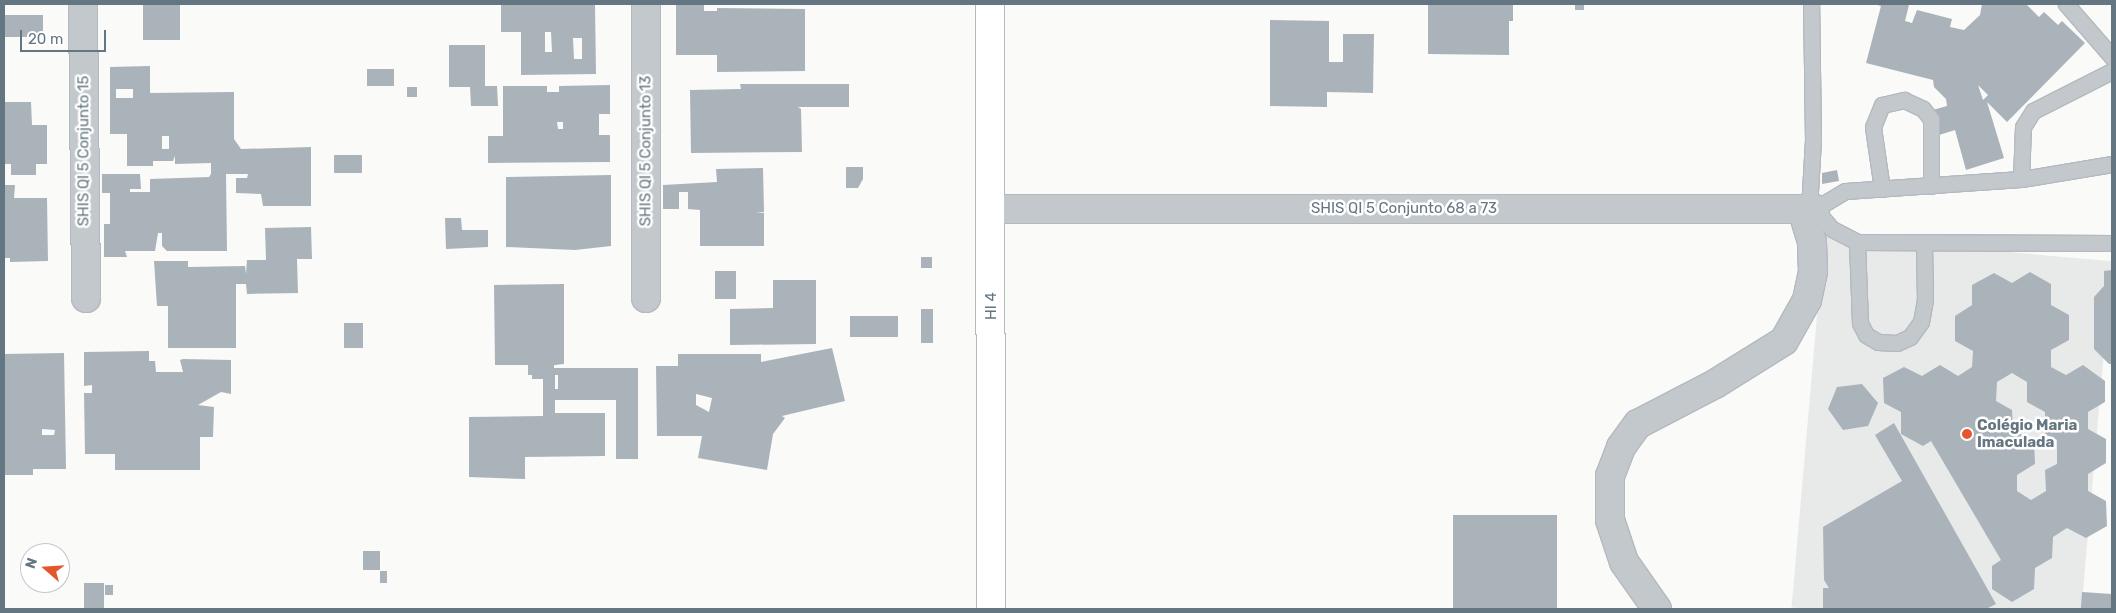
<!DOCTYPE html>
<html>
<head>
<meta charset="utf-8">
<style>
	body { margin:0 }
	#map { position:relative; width:2116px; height:613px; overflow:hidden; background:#fafaf8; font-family:Rubik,sans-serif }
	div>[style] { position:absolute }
	.built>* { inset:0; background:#e8e9e9; transform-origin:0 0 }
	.building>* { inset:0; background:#aab3b9; transform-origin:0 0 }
	.roads { filter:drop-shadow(1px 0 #b3babf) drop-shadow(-1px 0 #b3babf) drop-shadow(0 1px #b3babf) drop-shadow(0 -1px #b3babf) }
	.lane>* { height:15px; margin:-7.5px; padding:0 7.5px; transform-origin:7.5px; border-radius:7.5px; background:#c3c8cc }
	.street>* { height:28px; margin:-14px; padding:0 14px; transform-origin:14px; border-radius:14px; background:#c3c8cc }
	.secondary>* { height:28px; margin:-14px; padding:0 14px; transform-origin:14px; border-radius:14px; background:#fff }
	.dots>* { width:14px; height:14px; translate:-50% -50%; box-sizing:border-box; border:2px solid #fff; border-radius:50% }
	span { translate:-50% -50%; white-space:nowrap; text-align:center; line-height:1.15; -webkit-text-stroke:5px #fff; paint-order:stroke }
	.street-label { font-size:15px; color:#657683 }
	.poi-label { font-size:15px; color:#657683; font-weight:700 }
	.left { translate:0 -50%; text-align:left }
	.frame { position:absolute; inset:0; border:5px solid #657683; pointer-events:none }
	.north { position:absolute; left:20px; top:543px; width:50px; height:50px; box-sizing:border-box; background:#fff; border:1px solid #c1c8cd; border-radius:50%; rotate:289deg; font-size:14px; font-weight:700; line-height:20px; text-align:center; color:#657683 }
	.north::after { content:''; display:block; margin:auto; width:18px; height:22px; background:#e4572e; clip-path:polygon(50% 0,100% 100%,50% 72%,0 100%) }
	.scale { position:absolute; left:20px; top:30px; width:86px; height:22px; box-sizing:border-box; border:2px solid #657683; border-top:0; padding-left:6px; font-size:15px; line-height:18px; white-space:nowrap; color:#657683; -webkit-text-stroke:4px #fff; paint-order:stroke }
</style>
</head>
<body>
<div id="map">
	<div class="built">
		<i style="left:1824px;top:236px;width:289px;height:373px;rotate:5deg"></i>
	</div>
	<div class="building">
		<i style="left:143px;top:4px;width:37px;height:36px"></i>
		<i style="clip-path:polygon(evenodd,501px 4px,595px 5px,596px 74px,521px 75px,521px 32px,501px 32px,501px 4px,545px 32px,551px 32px,552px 52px,545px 52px,545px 32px,501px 4px,573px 38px,582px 38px,582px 59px,574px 59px,573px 38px)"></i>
		<i style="clip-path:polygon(676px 4px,704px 4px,704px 11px,717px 11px,717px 8px,805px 9px,805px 71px,717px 72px,717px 55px,676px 55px)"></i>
		<i style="clip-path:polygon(1428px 4px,1513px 4px,1513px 21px,1509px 21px,1509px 55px,1428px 54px)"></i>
		<i style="left:1575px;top:4px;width:9px;height:6px"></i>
		<i style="clip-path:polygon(evenodd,1874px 4px,1913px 4px,1909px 5px,1905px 21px,1912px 23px,1917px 10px,1952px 19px,1950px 27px,1964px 30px,1980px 15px,1982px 4px,2026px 4px,2039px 17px,2044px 12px,2058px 25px,2062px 21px,2085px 43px,2007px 122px,1987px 102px,2004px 158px,1966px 170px,1955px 130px,1936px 136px,1929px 111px,1947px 106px,1946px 99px,1934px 87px,1933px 80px,1866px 63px,1881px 6px,1874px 4px,1978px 85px,1988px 95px,1983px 100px,1978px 85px)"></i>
		<i style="left:4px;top:15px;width:39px;height:22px"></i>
		<i style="clip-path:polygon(1270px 20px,1329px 21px,1329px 62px,1343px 62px,1343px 34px,1374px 34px,1373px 93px,1327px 92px,1327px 107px,1270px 106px)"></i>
		<i style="clip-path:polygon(449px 45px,485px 45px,485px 86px,497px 86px,498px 106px,471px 106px,470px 87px,449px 87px)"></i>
		<i style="clip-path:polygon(evenodd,150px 66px,150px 93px,234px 92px,234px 139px,241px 149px,311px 147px,311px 206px,263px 206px,261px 194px,236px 193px,236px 178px,247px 178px,248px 174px,226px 174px,227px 251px,167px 251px,162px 246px,162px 233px,158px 233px,155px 251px,125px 251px,127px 257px,104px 257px,104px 224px,110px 224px,110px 193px,102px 193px,102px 174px,140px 174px,141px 189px,130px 189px,130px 192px,150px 192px,150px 179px,209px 177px,211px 174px,211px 163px,175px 164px,175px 156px,173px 161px,153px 161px,153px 166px,127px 166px,127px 134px,110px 134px,110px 67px,150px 66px,116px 89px,133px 89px,133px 98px,116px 98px,116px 89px,150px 66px,162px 136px,169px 136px,169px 149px,162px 149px,162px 136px)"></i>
		<i style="left:367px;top:69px;width:27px;height:17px"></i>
		<i style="clip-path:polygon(740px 84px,849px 84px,849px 107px,798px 107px,801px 109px,802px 152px,691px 153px,690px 90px,741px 89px)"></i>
		<i style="clip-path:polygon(evenodd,610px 85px,610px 114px,599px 114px,599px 135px,610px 135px,610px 162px,488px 163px,488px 136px,503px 136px,503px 86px,547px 86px,547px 92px,559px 92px,559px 86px,610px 85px,557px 122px,563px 122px,563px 129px,558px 129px,557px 122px)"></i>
		<i style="left:407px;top:87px;width:10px;height:10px"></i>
		<i style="clip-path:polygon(4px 102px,31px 102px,32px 125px,47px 125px,47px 164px,36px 164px,36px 175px,11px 175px,11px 164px,4px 164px)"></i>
		<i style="left:362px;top:155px;width:18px;height:28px;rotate:90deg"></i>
		<i style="clip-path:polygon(846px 167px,863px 167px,863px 179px,858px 188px,846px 188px)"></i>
		<i style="clip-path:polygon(763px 168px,764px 212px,756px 213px,764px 213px,764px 246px,700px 246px,700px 210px,688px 209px,688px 192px,679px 192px,679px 209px,663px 209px,663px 185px,717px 182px,716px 169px)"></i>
		<i style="clip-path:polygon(1837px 170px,1839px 181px,1822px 184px,1822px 173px)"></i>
		<i style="clip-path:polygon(611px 175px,611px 246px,575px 250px,506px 247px,506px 177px)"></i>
		<i style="clip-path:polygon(4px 185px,15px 185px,14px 198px,47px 198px,48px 261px,10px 262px,10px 258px,4px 258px)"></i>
		<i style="clip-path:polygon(445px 218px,461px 218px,462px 230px,488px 230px,488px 247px,446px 249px)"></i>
		<i style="clip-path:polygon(311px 227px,312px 259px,297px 259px,298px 293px,247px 294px,246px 284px,236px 284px,236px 348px,168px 348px,168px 306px,157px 306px,154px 261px,188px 261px,188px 267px,245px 266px,246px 274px,247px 260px,266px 260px,265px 228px)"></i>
		<i style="left:921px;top:257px;width:11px;height:11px"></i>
		<i style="clip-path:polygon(2112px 270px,2112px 364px,2109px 364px,2094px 349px,2094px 297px,2104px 286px,2104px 271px)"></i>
		<i style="left:715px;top:271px;width:21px;height:28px"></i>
		<i style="clip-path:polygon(evenodd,2030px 272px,2051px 284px,2051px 305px,2069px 315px,2069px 340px,2051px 350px,2051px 367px,2066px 375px,2083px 365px,2105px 381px,2105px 402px,2088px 412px,2088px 429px,2106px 439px,2106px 463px,2088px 474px,2088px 491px,2106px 501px,2107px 526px,2086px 538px,2067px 528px,2053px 537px,2052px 558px,2035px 568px,2034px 589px,2012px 602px,1992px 589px,1992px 566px,2001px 560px,1931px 441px,1923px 446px,1901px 434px,1901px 412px,1884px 403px,1883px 378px,1904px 367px,1922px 376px,1940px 365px,1958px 376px,1972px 367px,1973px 351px,1955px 341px,1955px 316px,1972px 305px,1972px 285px,1994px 273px,2012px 283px,2030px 272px,2012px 373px,2027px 382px,2027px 402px,2045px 412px,2045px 434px,2057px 440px,2057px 464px,2045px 470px,2046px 491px,2031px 500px,2017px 491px,2017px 475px,2035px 464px,2034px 442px,2013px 430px,2012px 410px,1996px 401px,1997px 382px,2012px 373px)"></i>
		<i style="clip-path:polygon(773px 280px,816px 280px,816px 344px,730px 345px,730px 309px,773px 308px)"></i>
		<i style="clip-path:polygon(evenodd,564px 284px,564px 364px,554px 365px,554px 368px,638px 368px,638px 459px,616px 459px,616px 400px,555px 400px,555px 413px,605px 413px,605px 456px,525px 457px,525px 479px,469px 477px,469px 417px,543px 416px,543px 379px,532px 379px,532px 375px,528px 375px,528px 365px,495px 365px,494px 285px,564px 284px,555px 375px,558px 375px,558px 389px,555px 389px,555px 375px)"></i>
		<i style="left:921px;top:309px;width:12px;height:34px"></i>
		<i style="left:850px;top:316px;width:48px;height:21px"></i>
		<i style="left:344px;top:323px;width:19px;height:25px"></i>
		<i style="clip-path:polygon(evenodd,832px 348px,845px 401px,782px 416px,785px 418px,773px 434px,767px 470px,698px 458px,702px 436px,657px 436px,656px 366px,678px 366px,678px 354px,761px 354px,761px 362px,832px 348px,696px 394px,712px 398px,709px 412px,696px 405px,696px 394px)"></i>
		<i style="clip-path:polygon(149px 351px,149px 361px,155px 361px,156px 372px,183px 372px,180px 360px,183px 359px,231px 360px,231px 394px,221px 392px,198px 405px,214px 407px,213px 437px,200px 437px,200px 470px,115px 470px,115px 454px,85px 454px,84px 393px,92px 393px,92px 385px,84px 386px,84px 352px)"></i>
		<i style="clip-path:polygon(evenodd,64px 353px,66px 469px,33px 469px,33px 475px,4px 475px,4px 354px,64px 353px,42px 429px,55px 430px,54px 435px,42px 435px,42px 429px)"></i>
		<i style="clip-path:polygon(1862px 384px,1878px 403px,1868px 426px,1843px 430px,1828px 409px,1837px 387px)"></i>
		<i style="clip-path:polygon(1894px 423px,1996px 604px,1986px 609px,1823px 609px,1823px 588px,1829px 588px,1824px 580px,1823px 527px,1902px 481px,1875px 435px)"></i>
		<i style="left:1557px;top:515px;width:94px;height:104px;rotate:90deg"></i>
		<i style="left:363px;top:551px;width:17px;height:19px"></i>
		<i style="left:380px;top:571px;width:7px;height:12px"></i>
		<i style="left:84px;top:583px;width:20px;height:26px"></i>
		<i style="left:105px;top:585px;width:8px;height:10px"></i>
		<i style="left:2082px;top:592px;width:30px;height:17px;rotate:4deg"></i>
	</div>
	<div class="roads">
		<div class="lane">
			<i style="left:2066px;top:4px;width:70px;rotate:49deg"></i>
			<i style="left:2112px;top:164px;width:92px;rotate:170.6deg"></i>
			<i style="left:2021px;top:179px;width:176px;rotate:176.1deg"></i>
			<i style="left:1845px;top:191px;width:35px;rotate:149deg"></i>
			<i style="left:1815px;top:209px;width:26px;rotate:50deg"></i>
			<i style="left:1832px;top:229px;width:28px;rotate:27deg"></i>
			<i style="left:1857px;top:242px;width:255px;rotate:0.2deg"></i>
			<i style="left:2021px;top:179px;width:52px;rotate:-87.8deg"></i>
			<i style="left:2023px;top:127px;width:19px;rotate:-58deg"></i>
			<i style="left:2033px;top:111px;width:89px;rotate:-26.9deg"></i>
			<i style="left:1882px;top:189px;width:63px;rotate:-98.3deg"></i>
			<i style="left:1873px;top:127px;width:24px;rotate:-68deg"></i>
			<i style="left:1882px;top:105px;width:23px;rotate:-13deg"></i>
			<i style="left:1904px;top:100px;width:21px;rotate:25deg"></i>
			<i style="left:1923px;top:109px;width:13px;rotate:51deg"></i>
			<i style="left:1931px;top:119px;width:67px;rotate:90deg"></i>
			<i style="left:1809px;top:209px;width:69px;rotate:-86.7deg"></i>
			<i style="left:1813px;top:140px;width:136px;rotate:-90.8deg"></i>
			<i style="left:1857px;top:242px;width:81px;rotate:87.9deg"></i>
			<i style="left:1860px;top:323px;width:13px;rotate:63deg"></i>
			<i style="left:1866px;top:335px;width:14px;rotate:30deg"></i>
			<i style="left:1878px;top:342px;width:19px;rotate:3deg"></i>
			<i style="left:1897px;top:343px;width:14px;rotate:-25deg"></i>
			<i style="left:1910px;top:337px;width:19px;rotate:-54deg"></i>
			<i style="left:1921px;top:322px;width:22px;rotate:-80deg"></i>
			<i style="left:1925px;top:300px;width:57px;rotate:-91deg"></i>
		</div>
		<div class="street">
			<i style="left:83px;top:4px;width:294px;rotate:89.4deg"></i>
			<i style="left:992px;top:209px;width:823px"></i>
			<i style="left:646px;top:298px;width:294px;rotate:-90deg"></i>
			<i style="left:1657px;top:609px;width:57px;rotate:-125.1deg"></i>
			<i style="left:1624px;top:562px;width:44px;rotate:-108.4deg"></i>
			<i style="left:1610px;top:520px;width:44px;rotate:-90deg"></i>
			<i style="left:1610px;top:476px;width:31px;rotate:-69deg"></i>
			<i style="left:1621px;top:447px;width:29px;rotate:-54deg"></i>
			<i style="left:1638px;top:424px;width:87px;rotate:-27.5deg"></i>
			<i style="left:1715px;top:384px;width:81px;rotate:-31.9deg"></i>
			<i style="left:1784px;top:341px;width:47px;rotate:-60.7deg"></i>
			<i style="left:1807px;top:300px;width:29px;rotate:-78deg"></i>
			<i style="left:1813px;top:272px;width:30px;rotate:-92deg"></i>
			<i style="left:1812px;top:242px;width:34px;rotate:-107deg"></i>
		</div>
		<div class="secondary">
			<i style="left:990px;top:4px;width:605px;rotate:89.91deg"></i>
		</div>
	</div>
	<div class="dots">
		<i style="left:1967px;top:434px;background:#e4572e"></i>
	</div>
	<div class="street-label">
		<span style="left:84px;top:151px;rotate:-90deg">SHIS QI 5 Conjunto 15</span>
		<span style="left:646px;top:151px;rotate:-90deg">SHIS QI 5 Conjunto 13</span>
		<span style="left:1404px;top:209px">SHIS QI 5 Conjunto 68 a 73</span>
		<span style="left:992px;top:306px;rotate:-90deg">HI 4</span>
	</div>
	<div class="poi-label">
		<span class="left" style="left:1977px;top:434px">Colégio Maria<br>Imaculada</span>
	</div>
	<div class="frame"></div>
	<div class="north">N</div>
	<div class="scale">20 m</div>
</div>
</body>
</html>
